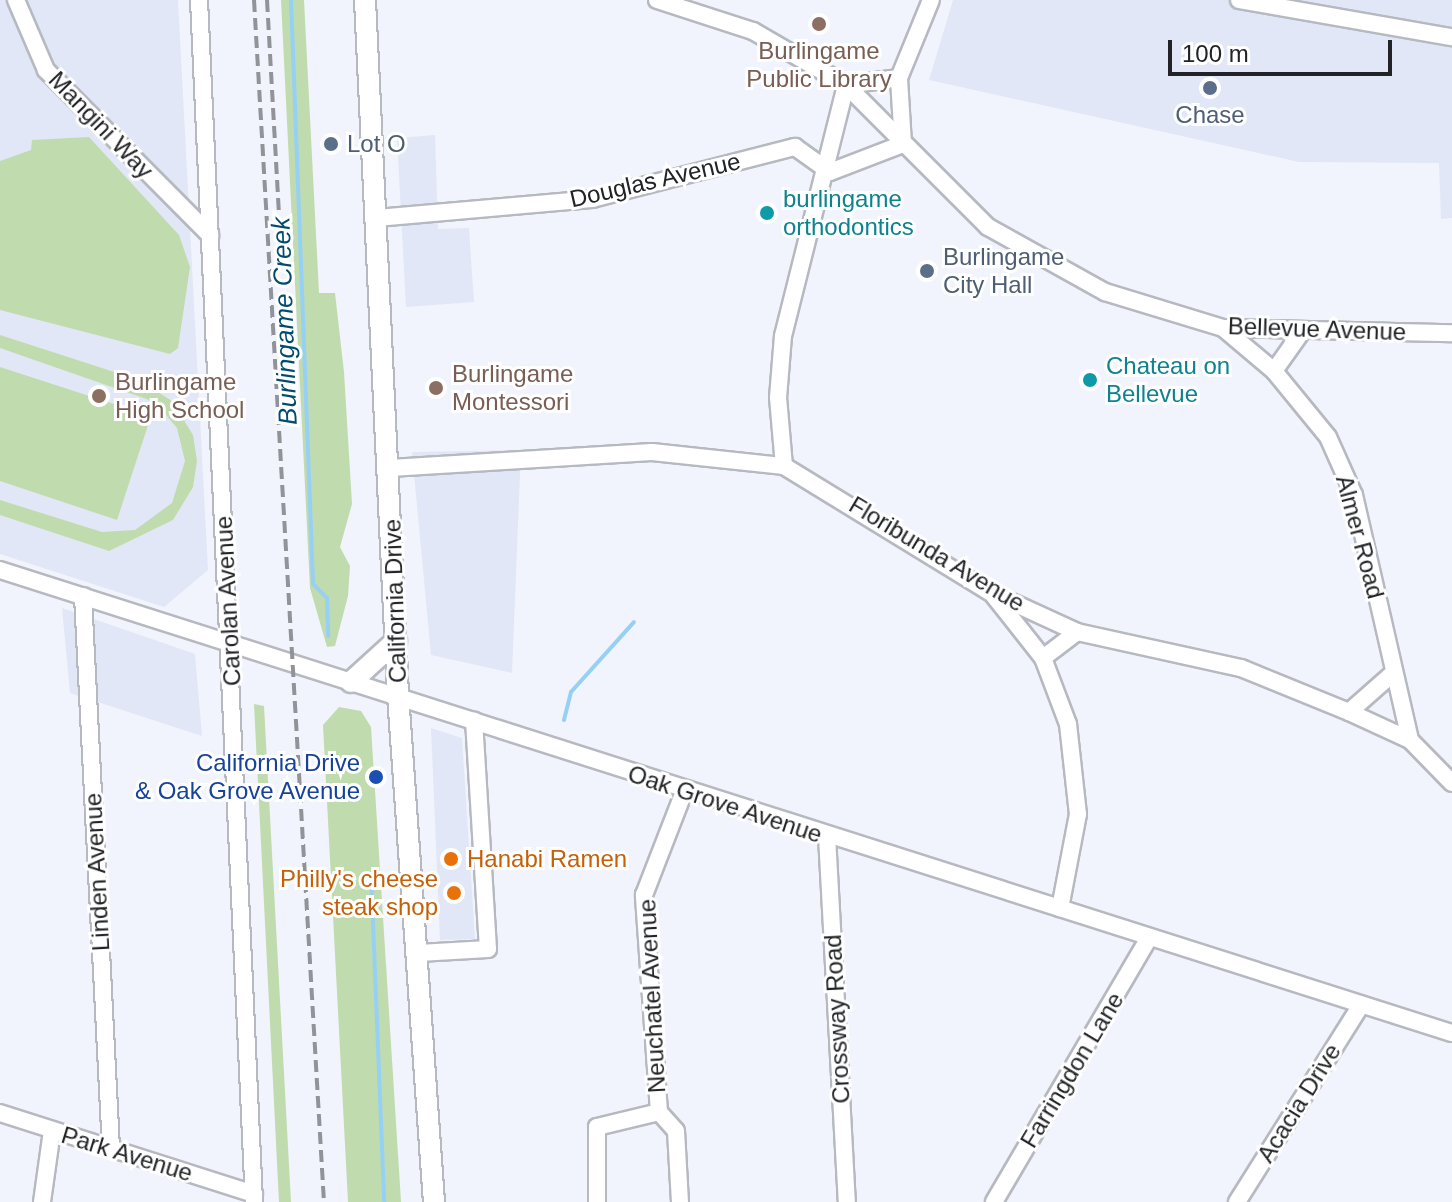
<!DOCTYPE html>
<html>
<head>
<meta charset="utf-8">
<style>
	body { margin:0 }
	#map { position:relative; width:1452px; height:1202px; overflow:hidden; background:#f1f4fc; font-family:Helvetica,sans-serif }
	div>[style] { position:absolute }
	.built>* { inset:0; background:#e1e7f6 }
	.green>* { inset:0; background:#c0dbae }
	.stream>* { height:4px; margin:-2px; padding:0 2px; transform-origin:2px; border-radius:2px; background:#96d0f5 }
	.roads { filter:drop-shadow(2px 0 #b6b9c0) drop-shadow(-2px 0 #b6b9c0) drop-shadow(0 2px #b6b9c0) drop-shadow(0 -2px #b6b9c0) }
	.minor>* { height:16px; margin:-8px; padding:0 8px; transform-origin:8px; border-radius:8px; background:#fff }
	.major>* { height:20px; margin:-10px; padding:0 10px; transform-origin:10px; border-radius:10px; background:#fff }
	.rail>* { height:4px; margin-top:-2px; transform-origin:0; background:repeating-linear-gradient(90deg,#919399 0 12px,transparent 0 18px) }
	.dots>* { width:22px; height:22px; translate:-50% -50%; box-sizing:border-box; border:4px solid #fff; border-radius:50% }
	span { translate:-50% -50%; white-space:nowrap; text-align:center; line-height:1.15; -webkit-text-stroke:6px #fff; paint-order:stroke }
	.education-label { font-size:24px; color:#785e54 }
	.left { translate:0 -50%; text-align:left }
	.service-label { font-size:24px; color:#4e5e75 }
	.street-label { font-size:24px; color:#222326 }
	.culture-label { font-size:24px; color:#0d838f }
	.transit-label { font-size:24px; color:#164399 }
	.right { translate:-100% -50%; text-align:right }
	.food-label { font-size:24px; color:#c56008 }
	.water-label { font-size:26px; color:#004c6f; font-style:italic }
	.scale { position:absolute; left:1168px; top:40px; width:224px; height:36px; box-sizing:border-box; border:4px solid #222326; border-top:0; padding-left:10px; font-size:24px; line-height:28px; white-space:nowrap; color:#222326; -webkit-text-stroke:6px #fff; paint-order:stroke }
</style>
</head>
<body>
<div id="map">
	<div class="built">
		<i style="clip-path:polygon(0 0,178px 0,208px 570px,164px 607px,0 554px)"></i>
		<i style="clip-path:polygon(953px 0,1452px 0,1452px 218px,1441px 219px,1439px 163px,1299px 162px,929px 80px)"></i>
		<i style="clip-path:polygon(435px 135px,438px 229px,469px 228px,474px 302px,406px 307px,397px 138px)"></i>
		<i style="clip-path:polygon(521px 450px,512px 673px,431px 655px,412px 452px)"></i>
		<i style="clip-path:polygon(62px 608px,195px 654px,202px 736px,70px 693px)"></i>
		<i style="clip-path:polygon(431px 728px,462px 738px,475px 939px,440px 940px)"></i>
	</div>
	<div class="green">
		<i style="clip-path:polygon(281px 0,304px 0,319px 293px,335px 293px,344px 372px,352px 504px,340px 547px,350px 566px,348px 596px,335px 646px,327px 647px,310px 588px)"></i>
		<i style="clip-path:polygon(89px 137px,179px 235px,190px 267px,178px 348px,170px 354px,0 310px,0 161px,31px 150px,32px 140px)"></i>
		<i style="clip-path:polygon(0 335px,139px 380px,172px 401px,193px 435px,197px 461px,193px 487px,173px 520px,109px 551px,0 515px,0 500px,102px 532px,135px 530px,172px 503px,185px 461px,177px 428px,155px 402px,0 348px)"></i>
		<i style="clip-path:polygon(0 367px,151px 416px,117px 520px,0 481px)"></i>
		<i style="clip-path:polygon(254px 704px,264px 706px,291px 1202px,279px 1202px)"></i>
		<i style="clip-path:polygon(339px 707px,361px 711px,371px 727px,401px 1202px,348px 1202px,323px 725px)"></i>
	</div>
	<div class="stream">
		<i style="left:291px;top:0;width:584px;rotate:87.84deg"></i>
		<i style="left:313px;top:584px;width:20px;rotate:45deg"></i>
		<i style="left:327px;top:598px;width:38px;rotate:88deg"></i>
		<i style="left:564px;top:720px;width:29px;rotate:-76deg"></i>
		<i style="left:571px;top:692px;width:94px;rotate:-48deg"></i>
		<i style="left:371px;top:873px;width:329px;rotate:87.7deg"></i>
	</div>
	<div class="roads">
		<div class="minor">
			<i style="left:16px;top:0;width:76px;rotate:66.8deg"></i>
			<i style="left:46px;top:70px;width:233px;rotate:45.2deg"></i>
			<i style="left:199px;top:0;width:1203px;rotate:87.38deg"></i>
			<i style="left:657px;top:0;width:101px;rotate:17.9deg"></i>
			<i style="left:753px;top:31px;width:108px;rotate:30.1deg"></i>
			<i style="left:846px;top:85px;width:201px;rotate:45deg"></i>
			<i style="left:988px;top:227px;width:134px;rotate:29.1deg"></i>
			<i style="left:1105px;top:292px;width:123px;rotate:17deg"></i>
			<i style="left:1223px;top:328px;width:229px;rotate:1.3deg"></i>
			<i style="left:1239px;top:0;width:216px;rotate:9.9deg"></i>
			<i style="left:830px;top:172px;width:78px;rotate:-21deg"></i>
			<i style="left:903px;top:144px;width:66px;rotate:-93.5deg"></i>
			<i style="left:899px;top:78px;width:84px;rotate:-67.7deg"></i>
			<i style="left:376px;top:218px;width:217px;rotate:-5deg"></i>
			<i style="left:592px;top:199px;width:210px;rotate:-14.4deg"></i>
			<i style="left:795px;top:147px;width:43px;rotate:35.5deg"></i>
			<i style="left:1223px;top:328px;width:67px;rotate:40.1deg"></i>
			<i style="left:1274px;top:371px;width:85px;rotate:50.7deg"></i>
			<i style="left:1328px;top:437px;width:64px;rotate:65.9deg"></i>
			<i style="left:1354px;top:495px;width:251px;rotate:77.1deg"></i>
			<i style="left:1274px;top:371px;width:50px;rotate:-54.7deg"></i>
			<i style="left:784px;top:466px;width:68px;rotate:-95deg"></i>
			<i style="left:778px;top:398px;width:62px;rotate:-85.4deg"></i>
			<i style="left:783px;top:336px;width:259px;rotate:-75.9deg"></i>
			<i style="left:846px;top:85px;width:53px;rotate:-7.5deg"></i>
			<i style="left:390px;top:468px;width:262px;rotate:-3.5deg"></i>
			<i style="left:652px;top:452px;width:133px;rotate:6.1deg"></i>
			<i style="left:784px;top:466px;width:241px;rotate:31.5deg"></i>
			<i style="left:990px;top:592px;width:96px;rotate:24.7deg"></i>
			<i style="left:1077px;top:632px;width:168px;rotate:12.4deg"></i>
			<i style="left:1241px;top:668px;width:117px;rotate:22.2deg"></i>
			<i style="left:1349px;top:712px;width:67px;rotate:24.7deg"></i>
			<i style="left:1410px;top:740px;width:60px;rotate:45.7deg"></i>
			<i style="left:0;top:570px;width:1524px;rotate:17.69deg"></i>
			<i style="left:83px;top:596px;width:553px;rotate:87.1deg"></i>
			<i style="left:994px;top:596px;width:79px;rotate:51.7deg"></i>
			<i style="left:1043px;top:658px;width:71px;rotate:69.3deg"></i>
			<i style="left:1068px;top:724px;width:91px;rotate:83.7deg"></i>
			<i style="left:1078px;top:814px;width:96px;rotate:100.8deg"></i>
			<i style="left:1043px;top:658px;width:43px;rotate:-37.4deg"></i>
			<i style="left:1349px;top:712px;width:56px;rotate:-41.4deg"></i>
			<i style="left:827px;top:836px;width:367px;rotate:86.9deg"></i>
			<i style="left:419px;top:953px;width:69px;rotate:-3.3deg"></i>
			<i style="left:488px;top:949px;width:229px;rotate:-93.5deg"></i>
			<i style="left:659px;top:1112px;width:218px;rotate:-94deg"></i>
			<i style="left:644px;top:895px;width:110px;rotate:-68.8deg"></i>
			<i style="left:659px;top:1112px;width:25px;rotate:48deg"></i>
			<i style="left:676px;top:1131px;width:71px;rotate:86.8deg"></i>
			<i style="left:0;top:1113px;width:267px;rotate:17.7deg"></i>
			<i style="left:42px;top:1202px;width:72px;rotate:-82deg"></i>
			<i style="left:597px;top:1202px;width:75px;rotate:-90deg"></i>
			<i style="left:597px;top:1127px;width:64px;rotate:-13.6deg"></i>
			<i style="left:994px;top:1202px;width:306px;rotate:-59.6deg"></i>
			<i style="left:1237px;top:1202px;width:233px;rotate:-57.8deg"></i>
		</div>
		<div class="major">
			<i style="left:365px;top:0;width:696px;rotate:87.28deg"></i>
			<i style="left:398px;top:695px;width:508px;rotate:85.94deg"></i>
			<i style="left:351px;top:682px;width:61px;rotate:-42.3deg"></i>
		</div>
	</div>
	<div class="rail">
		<i style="left:254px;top:0;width:1204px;rotate:86.67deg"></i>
		<i style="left:267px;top:0;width:212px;rotate:86.8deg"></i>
	</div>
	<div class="dots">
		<i style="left:819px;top:24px;background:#8d6e63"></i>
		<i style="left:1210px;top:88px;background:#5c6f8a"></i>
		<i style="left:331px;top:144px;background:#5c6f8a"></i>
		<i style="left:767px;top:213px;background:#0f9aa8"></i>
		<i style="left:927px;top:271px;background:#5c6f8a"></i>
		<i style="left:1090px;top:380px;background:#0f9aa8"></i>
		<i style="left:436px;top:388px;background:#8d6e63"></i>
		<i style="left:99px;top:396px;background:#8d6e63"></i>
		<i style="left:376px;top:777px;background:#1a4fb4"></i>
		<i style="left:451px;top:859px;background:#e8710a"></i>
		<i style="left:454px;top:893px;background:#e8710a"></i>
	</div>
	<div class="education-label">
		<span style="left:819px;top:65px">Burlingame<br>Public Library</span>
		<span class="left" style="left:452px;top:388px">Burlingame<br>Montessori</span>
		<span class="left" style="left:115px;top:396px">Burlingame<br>High School</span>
	</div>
	<div class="service-label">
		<span style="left:1210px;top:115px">Chase</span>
		<span class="left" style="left:347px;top:144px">Lot O</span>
		<span class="left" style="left:943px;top:271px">Burlingame<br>City Hall</span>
	</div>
	<div class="street-label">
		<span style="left:101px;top:125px;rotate:46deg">Mangini Way</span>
		<span style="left:655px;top:180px;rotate:-13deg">Douglas Avenue</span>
		<span style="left:1317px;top:329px;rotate:2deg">Bellevue Avenue</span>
		<span style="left:1360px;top:537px;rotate:75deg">Almer Road</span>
		<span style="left:937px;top:554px;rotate:31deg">Floribunda Avenue</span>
		<span style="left:228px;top:601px;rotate:-93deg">Carolan Avenue</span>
		<span style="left:395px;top:601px;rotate:-92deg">California Drive</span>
		<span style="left:725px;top:804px;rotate:18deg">Oak Grove Avenue</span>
		<span style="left:97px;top:872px;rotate:-93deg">Linden Avenue</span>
		<span style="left:652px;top:996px;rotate:-93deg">Neuchatel Avenue</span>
		<span style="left:837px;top:1019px;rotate:-93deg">Crossway Road</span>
		<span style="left:1072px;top:1070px;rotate:-59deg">Farringdon Lane</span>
		<span style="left:1299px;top:1103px;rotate:-58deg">Acacia Drive</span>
		<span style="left:127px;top:1154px;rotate:17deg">Park Avenue</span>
	</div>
	<div class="culture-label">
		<span class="left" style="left:783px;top:213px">burlingame<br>orthodontics</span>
		<span class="left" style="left:1106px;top:380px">Chateau on<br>Bellevue</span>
	</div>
	<div class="transit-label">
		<span class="right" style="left:360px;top:777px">California Drive<br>&amp; Oak Grove Avenue</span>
	</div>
	<div class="food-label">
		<span class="left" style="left:467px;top:859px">Hanabi Ramen</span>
		<span class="right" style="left:438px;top:893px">Philly's cheese<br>steak shop</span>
	</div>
	<div class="water-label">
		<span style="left:285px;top:321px;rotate:-92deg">Burlingame Creek</span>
	</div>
	<div class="scale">100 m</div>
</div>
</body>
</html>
